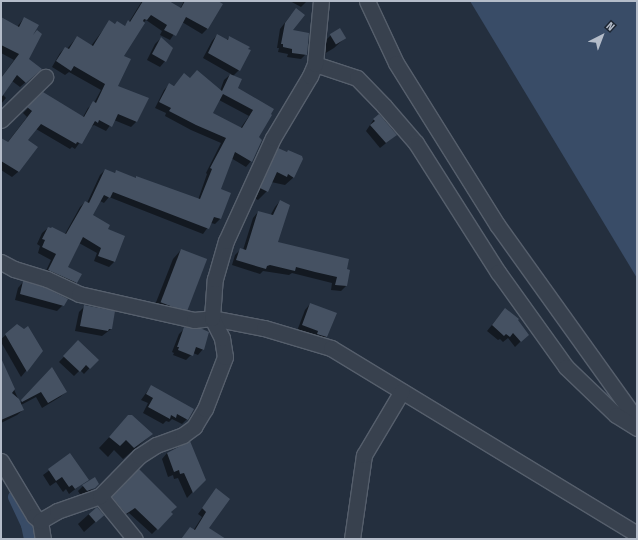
<!DOCTYPE html>
<html>
<head>
<meta charset="utf-8">
<style>
	body { margin:0 }
	#map { position:relative; width:638px; height:540px; overflow:hidden; background:#242f3e; font-family:"Fira Sans Condensed",sans-serif }
	div>[style] { position:absolute }
	.water>* { inset:0; background:#394c67 }
	.shadow>* { inset:0; background:#0007 }
	.canal>* { height:14px; margin:-7px; padding:0 7px; transform-origin:7px; border-radius:7px; background:#394c67 }
	.building>* { inset:0; background:#455162; transform-origin:0 0 }
	.roads { filter:drop-shadow(1px 0 #565f6c) drop-shadow(-1px 0 #565f6c) drop-shadow(0 1px #565f6c) drop-shadow(0 -1px #565f6c) }
	.minor>* { height:15px; margin:-7.5px; padding:0 7.5px; transform-origin:7.5px; border-radius:7.5px; background:#38414e }
	span { translate:-50% -50%; white-space:nowrap; text-align:center; line-height:1.15; -webkit-text-stroke:3px #1d2633; paint-order:stroke }
	.frame { position:absolute; inset:0; border:2px solid #b4bcc9; pointer-events:none }
	.north { position:absolute; left:582px; top:16px; width:40px; height:40px; -webkit-text-stroke:3px #1d2633; paint-order:stroke; rotate:42deg; font-size:11px; font-weight:700; line-height:16px; text-align:center; color:#b4bcc9 }
	.north::after { content:''; display:block; margin:auto; width:14px; height:18px; background:#b4bcc9; clip-path:polygon(50% 0,100% 100%,50% 72%,0 100%) }
</style>
</head>
<body>
<div id="map">
	<div class="water">
		<i style="clip-path:polygon(470px 1px,637px 1px,637px 278px)"></i>
	</div>
	<div class="shadow">
		<i style="clip-path:polygon(142px 1px,167px 1px,180px 9px,184px 1px,216px 1px,222px 5px,207px 29px,202px 34px,182px 22px,170px 40px,160px 35px,162px 31px,146px 20px,143px 23px,123px 56px,117px 86px,137px 121px,131px 127px,114px 120px,106px 131px,94px 125px,91px 127px,75px 149px,72px 147px,70px 149px,36px 129px,27px 140px,36px 148px,18px 172px,12px 177px,1px 170px,1px 146px,7px 143px,27px 117px,23px 113px,43px 93px,83px 117px,88px 108px,94px 103px,101px 90px,69px 72px,65px 75px,52px 67px,60px 53px,65px 48px,67px 49px,77px 37px,91px 46px,109px 22px,124px 27px,129px 22px)"></i>
		<i style="clip-path:polygon(290px 1px,307px 1px,301px 7px)"></i>
		<i style="clip-path:polygon(291px 15px,291px 31px,306px 54px,301px 59px,287px 57px,288px 54px,278px 52px,279px 48px,277px 48px,280px 29px)"></i>
		<i style="clip-path:polygon(24px 18px,30px 37px,27px 59px,35px 74px,20px 87px,12px 81px,2px 94px,6px 98px,1px 104px,1px 78px,14px 60px,1px 53px,1px 20px,17px 27px)"></i>
		<i style="clip-path:polygon(evenodd,217px 35px,227px 40px,229px 37px,239px 70px,233px 76px,237px 89px,272px 110px,257px 137px,251px 161px,246px 167px,231px 158px,219px 190px,220px 219px,215px 224px,211px 223px,203px 234px,109px 197px,104px 203px,100px 201px,91px 216px,106px 230px,124px 236px,114px 262px,109px 267px,94px 261px,97px 253px,79px 243px,66px 267px,76px 282px,71px 288px,44px 275px,51px 260px,38px 253px,40px 246px,37px 244px,42px 233px,48px 228px,65px 234px,80px 207px,85px 202px,87px 203px,100px 175px,105px 170px,114px 174px,116px 171px,135px 179px,198px 200px,207px 174px,206px 173px,221px 143px,191px 130px,165px 116px,166px 113px,155px 108px,164px 90px,170px 84px,174px 86px,179px 80px,190px 79px,220px 91px,224px 80px,231px 74px,203px 58px,212px 41px,217px 35px,219px 100px,249px 116px,240px 129px,212px 114px,219px 100px)"></i>
		<i style="clip-path:polygon(331px 35px,345px 38px,334px 48px,324px 54px,320px 46px)"></i>
		<i style="clip-path:polygon(161px 38px,165px 61px,160px 67px,147px 60px,155px 44px)"></i>
		<i style="clip-path:polygon(374px 119px,396px 135px,380px 148px,366px 131px)"></i>
		<i style="clip-path:polygon(279px 149px,294px 177px,285px 185px,271px 182px,267px 191px,258px 200px,252px 197px,270px 158px)"></i>
		<i style="clip-path:polygon(280px 201px,277px 243px,349px 271px,346px 286px,341px 291px,331px 290px,332px 283px,292px 273px,289px 275px,263px 271px,260px 274px,232px 265px,235px 255px,240px 250px,243px 250px,253px 218px,258px 212px,270px 216px,275px 207px)"></i>
		<i style="clip-path:polygon(181px 250px,186px 309px,178px 317px,153px 310px,173px 259px)"></i>
		<i style="clip-path:polygon(23px 282px,63px 305px,57px 311px,15px 300px,18px 288px)"></i>
		<i style="clip-path:polygon(310px 304px,336px 314px,326px 337px,321px 342px,297px 331px,305px 310px)"></i>
		<i style="clip-path:polygon(85px 306px,111px 329px,102px 336px,75px 331px,79px 312px)"></i>
		<i style="clip-path:polygon(500px 315px,522px 340px,515px 347px,508px 338px,503px 342px,500px 339px,498px 340px,487px 331px)"></i>
		<i style="clip-path:polygon(17px 326px,42px 351px,21px 377px,1px 342px,1px 339px)"></i>
		<i style="clip-path:polygon(185px 328px,203px 349px,198px 355px,193px 353px,186px 360px,173px 355px,174px 353px,172px 352px,179px 334px)"></i>
		<i style="clip-path:polygon(78px 342px,97px 360px,84px 374px,80px 370px,74px 376px,59px 362px)"></i>
		<i style="clip-path:polygon(1px 361px,20px 403px,52px 369px,66px 392px,60px 397px,42px 408px,36px 397px,21px 405px,23px 410px,17px 415px,1px 423px)"></i>
		<i style="clip-path:polygon(151px 386px,187px 419px,182px 424px,172px 419px,169px 422px,166px 421px,163px 424px,143px 413px,148px 403px,141px 400px)"></i>
		<i style="clip-path:polygon(130px 415px,152px 434px,123px 459px,114px 450px,108px 457px,99px 448px)"></i>
		<i style="clip-path:polygon(167px 453px,205px 479px,187px 498px,178px 478px,174px 479px,173px 475px,168px 477px,162px 459px)"></i>
		<i style="clip-path:polygon(70px 455px,87px 480px,69px 494px,66px 489px,63px 492px,56px 482px,50px 486px,43px 475px)"></i>
		<i style="clip-path:polygon(139px 470px,172px 514px,152px 534px,129px 513px,120px 519px,107px 503px)"></i>
		<i style="clip-path:polygon(98px 484px,88px 493px,81px 496px,78px 491px,83px 486px)"></i>
		<i style="clip-path:polygon(216px 490px,208px 528px,218px 539px,181px 539px,190px 528px,193px 531px,202px 517px,198px 514px)"></i>
		<i style="clip-path:polygon(89px 514px,103px 515px,84px 532px,78px 524px)"></i>
	</div>
	<div class="canal">
		<i style="left:15px;top:497px;width:31px;rotate:65deg"></i>
		<i style="left:28px;top:525px;width:14px;rotate:78deg"></i>
	</div>
	<div class="building">
		<i style="clip-path:polygon(143px 1px,169px 1px,181px 8px,185px 1px,218px 1px,223px 4px,208px 29px,186px 17px,176px 36px,164px 30px,167px 25px,151px 15px,147px 20px,144px 19px,143px 21px,145px 23px,124px 56px,131px 59px,118px 86px,149px 98px,137px 122px,118px 114px,112px 127px,99px 120px,98px 123px,95px 121px,82px 144px,77px 142px,76px 144px,41px 124px,28px 140px,38px 147px,19px 172px,1px 161px,1px 138px,8px 142px,32px 111px,27px 107px,43px 92px,84px 117px,93px 101px,96px 103px,105px 84px,74px 66px,71px 71px,56px 61px,65px 47px,69px 49px,77px 36px,93px 46px,109px 20px,115px 24px,117px 21px,125px 26px,128px 20px,130px 22px)"></i>
		<i style="clip-path:polygon(296px 8px,305px 15px,293px 30px,309px 33px,307px 55px,292px 53px,292px 49px,283px 47px,283px 44px,281px 44px,285px 23px)"></i>
		<i style="clip-path:polygon(1px 17px,19px 27px,24px 17px,39px 25px,33px 35px,37px 30px,42px 34px,29px 59px,42px 69px,26px 83px,17px 75px,1px 98px,1px 78px,19px 54px,1px 45px)"></i>
		<i style="left:340px;top:28px;width:12px;height:12px;rotate:59deg"></i>
		<i style="clip-path:polygon(217px 34px,228px 40px,229px 36px,250px 47px,248px 49px,251px 50px,240px 71px,208px 53px)"></i>
		<i style="clip-path:polygon(161px 37px,173px 48px,166px 62px,152px 54px)"></i>
		<i style="clip-path:polygon(evenodd,197px 70px,222px 91px,230px 74px,242px 79px,238px 88px,274px 109px,271px 114px,272px 115px,259px 137px,262px 140px,252px 162px,235px 152px,221px 189px,231px 193px,221px 219px,214px 217px,209px 229px,113px 192px,110px 198px,104px 195px,93px 215px,110px 225px,108px 229px,125px 236px,115px 262px,98px 256px,101px 248px,83px 237px,68px 267px,82px 274px,77px 283px,48px 270px,56px 254px,42px 247px,45px 240px,42px 239px,48px 227px,51px 228px,52px 227px,66px 234px,85px 201px,89px 203px,105px 169px,115px 173px,116px 170px,136px 178px,136px 176px,200px 199px,212px 169px,210px 168px,226px 138px,196px 125px,169px 111px,171px 108px,159px 102px,169px 83px,174px 86px,184px 73px,190px 78px,197px 70px,223px 94px,253px 110px,242px 128px,213px 113px,223px 94px)"></i>
		<i style="clip-path:polygon(379px 114px,397px 135px,386px 143px,370px 125px,375px 121px,373px 119px)"></i>
		<i style="clip-path:polygon(278px 148px,287px 152px,288px 150px,302px 156px,303px 159px,294px 178px,288px 174px,287px 177px,277px 172px,268px 192px,260px 188px)"></i>
		<i style="clip-path:polygon(280px 200px,290px 205px,278px 242px,349px 259px,347px 269px,350px 270px,347px 286px,335px 285px,337px 277px,315px 272px,296px 267px,295px 271px,270px 265px,267px 266px,266px 269px,236px 260px,240px 248px,246px 250px,258px 211px,273px 215px)"></i>
		<i style="left:181px;top:249px;width:28px;height:57px;rotate:21deg"></i>
		<i style="clip-path:polygon(23px 281px,44px 287px,68px 299px,64px 306px,20px 294px)"></i>
		<i style="clip-path:polygon(310px 303px,337px 313px,327px 337px,317px 334px,318px 331px,302px 325px)"></i>
		<i style="clip-path:polygon(84px 305px,115px 311px,112px 329px,109px 329px,108px 331px,80px 326px)"></i>
		<i style="clip-path:polygon(505px 308px,519px 319px,518px 320px,529px 335px,521px 342px,513px 333px,510px 337px,506px 334px,504px 336px,492px 325px)"></i>
		<i style="clip-path:polygon(17px 324px,24px 329px,28px 326px,43px 351px,27px 372px,5px 334px)"></i>
		<i style="clip-path:polygon(184px 327px,200px 328px,209px 332px,204px 350px,196px 347px,193px 356px,178px 350px,179px 347px,177px 347px)"></i>
		<i style="clip-path:polygon(78px 340px,99px 360px,90px 369px,86px 365px,80px 372px,63px 356px)"></i>
		<i style="clip-path:polygon(1px 358px,15px 389px,12px 393px,19px 399px,24px 410px,1px 420px)"></i>
		<i style="clip-path:polygon(52px 367px,67px 392px,48px 403px,41px 392px,22px 402px,21px 400px)"></i>
		<i style="clip-path:polygon(151px 385px,194px 409px,188px 420px,177px 414px,176px 418px,171px 415px,170px 419px,148px 407px,153px 398px,146px 394px)"></i>
		<i style="clip-path:polygon(128px 415px,132px 415px,153px 434px,134px 448px,126px 440px,120px 446px,109px 437px)"></i>
		<i style="clip-path:polygon(190px 441px,206px 480px,193px 493px,184px 473px,180px 474px,179px 470px,174px 472px,167px 453px)"></i>
		<i style="clip-path:polygon(70px 453px,89px 480px,75px 489px,72px 485px,69px 487px,62px 477px,56px 481px,48px 469px)"></i>
		<i style="clip-path:polygon(139px 469px,177px 507px,171px 512px,173px 514px,158px 530px,135px 508px,126px 514px,112px 497px)"></i>
		<i style="clip-path:polygon(95px 477px,99px 484px,95px 488px,87px 491px,82px 485px)"></i>
		<i style="clip-path:polygon(216px 488px,230px 499px,209px 528px,226px 539px,181px 539px,190px 527px,195px 530px,206px 512px,202px 508px)"></i>
		<i style="left:97px;top:507px;width:11px;height:11px;rotate:49deg"></i>
	</div>
	<div class="roads">
		<div class="minor">
			<i style="left:367px;top:1px;width:68px;rotate:64.9deg"></i>
			<i style="left:396px;top:63px;width:192px;rotate:58deg"></i>
			<i style="left:498px;top:226px;width:239px;rotate:54.4deg"></i>
			<i style="left:315px;top:64px;width:44px;rotate:18.4deg"></i>
			<i style="left:357px;top:78px;width:39px;rotate:46deg"></i>
			<i style="left:384px;top:106px;width:49px;rotate:49.1deg"></i>
			<i style="left:416px;top:143px;width:153px;rotate:57.6deg"></i>
			<i style="left:498px;top:272px;width:117px;rotate:54.4deg"></i>
			<i style="left:566px;top:367px;width:69px;rotate:43.8deg"></i>
			<i style="left:616px;top:415px;width:25px;rotate:32deg"></i>
			<i style="left:1px;top:120px;width:62px;rotate:-44.3deg"></i>
			<i style="left:1px;top:262px;width:15px;rotate:28deg"></i>
			<i style="left:14px;top:269px;width:34px;rotate:17deg"></i>
			<i style="left:47px;top:279px;width:35px;rotate:25deg"></i>
			<i style="left:79px;top:294px;width:118px;rotate:12.7deg"></i>
			<i style="left:194px;top:320px;width:18px;rotate:-6deg"></i>
			<i style="left:212px;top:318px;width:53px;rotate:10.9deg"></i>
			<i style="left:264px;top:328px;width:70px;rotate:16.6deg"></i>
			<i style="left:331px;top:348px;width:358px;rotate:31.3deg"></i>
			<i style="left:1px;top:461px;width:64px;rotate:59deg"></i>
			<i style="left:34px;top:516px;width:8px;rotate:40deg"></i>
			<i style="left:40px;top:521px;width:18px;rotate:81deg"></i>
			<i style="left:100px;top:496px;width:55px;rotate:50.9deg"></i>
			<i style="left:40px;top:521px;width:20px;rotate:-30deg"></i>
			<i style="left:57px;top:511px;width:46px;rotate:-19.2deg"></i>
			<i style="left:100px;top:496px;width:56px;rotate:-45.7deg"></i>
			<i style="left:139px;top:456px;width:20px;rotate:-33deg"></i>
			<i style="left:156px;top:445px;width:29px;rotate:-20deg"></i>
			<i style="left:183px;top:435px;width:14px;rotate:-36deg"></i>
			<i style="left:194px;top:427px;width:21px;rotate:-59deg"></i>
			<i style="left:205px;top:409px;width:56px;rotate:-69deg"></i>
			<i style="left:225px;top:357px;width:19px;rotate:-99deg"></i>
			<i style="left:222px;top:338px;width:22px;rotate:-117deg"></i>
			<i style="left:212px;top:318px;width:39px;rotate:-86deg"></i>
			<i style="left:215px;top:279px;width:40px;rotate:-74deg"></i>
			<i style="left:226px;top:241px;width:113px;rotate:-65.5deg"></i>
			<i style="left:273px;top:138px;width:72px;rotate:-59.2deg"></i>
			<i style="left:310px;top:76px;width:13px;rotate:-67deg"></i>
			<i style="left:315px;top:64px;width:63px;rotate:-84.6deg"></i>
			<i style="left:352px;top:539px;width:85px;rotate:-81.9deg"></i>
			<i style="left:364px;top:455px;width:74px;rotate:-59.3deg"></i>
		</div>
	</div>
	<div class="frame"></div>
	<div class="north">N</div>
</div>
</body>
</html>
